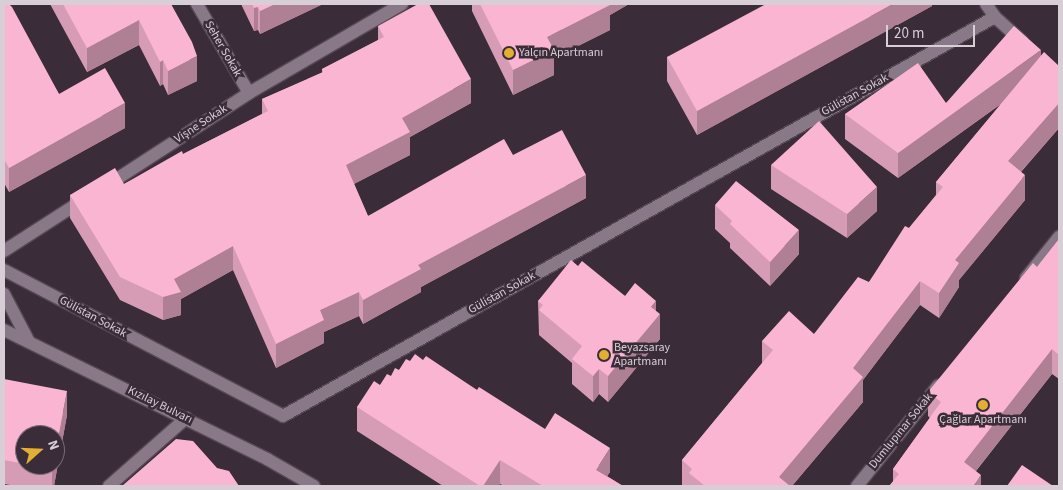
<!DOCTYPE html>
<html>
<head>
<meta charset="utf-8">
<style>
	body { margin:0 }
	#map { position:relative; width:1063px; height:490px; overflow:hidden; background:#3b2c39; font-family:"Source Sans 3",sans-serif }
	div>[style] { position:absolute }
	.roads { filter:drop-shadow(1px 0 #554853) drop-shadow(-1px 0 #554853) drop-shadow(0 1px #554853) drop-shadow(0 -1px #554853) }
	.minor>* { height:12px; margin:-6px; padding:0 6px; transform-origin:6px; border-radius:6px; background:#897887 }
	.wall>* { inset:0; background:#d79cb5 }
	.shaded-wall>* { inset:0; background:#af7f93; transform-origin:0 0 }
	.building>* { inset:0; background:#fab5d2 }
	.dots>* { width:14px; height:14px; translate:-50% -50%; box-sizing:border-box; border:2px solid #3b2c39; border-radius:50% }
	span { translate:-50% -50%; white-space:nowrap; text-align:center; line-height:1.15; -webkit-text-stroke:5px #3b2c39; paint-order:stroke }
	.street-label { font-size:12px; color:#d7ced6 }
	.poi-label { font-size:12px; color:#d7ced6 }
	.left { translate:0 -50%; text-align:left }
	.frame { position:absolute; inset:0; border:5px solid #d7ced6; pointer-events:none }
	.north { position:absolute; left:15px; top:425px; width:50px; height:50px; box-sizing:border-box; background:#3b2c39; border:1px solid #796d78; border-radius:50%; rotate:70deg; font-size:14px; font-weight:700; line-height:20px; text-align:center; color:#d7ced6 }
	.north::after { content:''; display:block; margin:auto; width:18px; height:22px; background:#e2ae34; clip-path:polygon(50% 0,100% 100%,50% 72%,0 100%) }
	.scale { position:absolute; left:886px; top:25px; width:89px; height:22px; box-sizing:border-box; border:2px solid #d7ced6; border-top:0; padding-left:6px; font-size:15px; line-height:18px; white-space:nowrap; color:#d7ced6; -webkit-text-stroke:4px #3b2c39; paint-order:stroke }
</style>
</head>
<body>
<div id="map">
	<div class="roads">
		<div class="minor">
			<i style="left:197px;top:4px;width:103px;rotate:59.7deg"></i>
			<i style="left:986px;top:4px;width:16px;rotate:55deg"></i>
			<i style="left:995px;top:17px;width:36px;rotate:42deg"></i>
			<i style="left:106px;top:186px;width:171px;rotate:-33deg"></i>
			<i style="left:249px;top:93px;width:177px;rotate:-30.2deg"></i>
			<i style="left:4px;top:251px;width:94px;rotate:-32.8deg"></i>
			<i style="left:4px;top:270px;width:315px;rotate:27.6deg"></i>
			<i style="left:283px;top:416px;width:816px;rotate:-29.27deg"></i>
			<i style="left:1026px;top:278px;width:53px;rotate:-51.2deg"></i>
			<i style="left:4px;top:294px;width:52px;rotate:62.4deg"></i>
			<i style="left:4px;top:330px;width:293px;rotate:26.1deg"></i>
			<i style="left:267px;top:459px;width:54px;rotate:29.9deg"></i>
			<i style="left:109px;top:486px;width:103px;rotate:-41.4deg"></i>
			<i style="left:857px;top:486px;width:129px;rotate:-51deg"></i>
		</div>
	</div>
	<div class="wall">
		<i style="clip-path:polygon(4px 4px,59px 94px,125px 128px,9px 192px,4px 183px)"></i>
		<i style="clip-path:polygon(50px 4px,171px 4px,197px 81px,168px 95px,163px 84px,160px 86px,139px 45px,87px 72px)"></i>
		<i style="clip-path:polygon(241px 4px,323px 4px,260px 34px,258px 30px,254px 31px)"></i>
		<i style="clip-path:polygon(472px 4px,629px 4px,610px 15px,610px 30px,554px 58px,554px 75px,513px 95px,472px 11px)"></i>
		<i style="clip-path:polygon(932px 4px,932px 6px,697px 135px,667px 81px,667px 57px)"></i>
		<i style="clip-path:polygon(378px 26px,471px 103px,410px 137px,410px 155px,354px 184px,368px 216px,513px 155px,586px 198px,421px 287px,421px 292px,363px 324px,359px 316px,324px 332px,324px 343px,276px 368px,233px 270px,181px 299px,181px 315px,163px 320px,120px 300px,70px 218px,70px 195px,124px 184px,262px 114px,262px 99px,322px 73px,322px 69px,378px 40px)"></i>
		<i style="clip-path:polygon(1041px 56px,1059px 66px,1059px 128px,1021px 172px,1025px 200px,959px 280px,959px 287px,939px 318px,920px 305px,863px 380px,863px 402px,792px 486px,684px 486px,682px 485px,682px 460px,762px 363px,762px 341px,814px 334px,869px 282px,909px 228px,936px 195px,936px 182px,1001px 104px,898px 178px,845px 139px,845px 114px,946px 103px)"></i>
		<i style="clip-path:polygon(771px 165px,877px 211px,847px 238px,771px 189px)"></i>
		<i style="clip-path:polygon(715px 205px,799px 254px,770px 286px,730px 248px,730px 243px,715px 229px)"></i>
		<i style="clip-path:polygon(1059px 239px,1059px 379px,1052px 374px,976px 471px,981px 486px,893px 481px,893px 469px,930px 418px,928px 416px,928px 392px,1037px 267px)"></i>
		<i style="clip-path:polygon(578px 266px,625px 296px,656px 311px,660px 339px,608px 402px,599px 394px,593px 402px,572px 384px,572px 363px,539px 335px,538px 301px)"></i>
		<i style="clip-path:polygon(423px 360px,477px 390px,610px 472px,607px 476px,623px 486px,504px 486px,500px 484px,498px 486px,443px 486px,357px 431px,357px 407px,380px 385px,410px 361px)"></i>
		<i style="clip-path:polygon(evenodd,4px 379px,67px 415px,54px 486px,16px 486px,4px 484px,4px 379px,25px 435px,55px 465px,25px 465px,25px 435px)"></i>
	</div>
	<div class="shaded-wall">
		<i style="clip-path:polygon(275px 4px,323px 4px,260px 34px,260px 11px)"></i>
		<i style="clip-path:polygon(604px 4px,629px 4px,610px 15px,610px 30px,554px 58px,554px 75px,513px 95px,513px 70px,547px 37px)"></i>
		<i style="clip-path:polygon(893px 4px,932px 4px,932px 6px,697px 135px,697px 111px)"></i>
		<i style="left:258px;top:7px;width:23px;height:4px;rotate:90deg"></i>
		<i style="clip-path:polygon(139px 20px,139px 45px,87px 72px,87px 48px)"></i>
		<i style="clip-path:polygon(1041px 50px,1041px 75px,898px 178px,898px 153px)"></i>
		<i style="clip-path:polygon(197px 56px,197px 81px,168px 95px,168px 71px)"></i>
		<i style="clip-path:polygon(163px 60px,163px 84px,160px 86px,160px 62px)"></i>
		<i style="clip-path:polygon(471px 79px,471px 103px,410px 137px,410px 155px,346px 188px,346px 165px,402px 118px)"></i>
		<i style="clip-path:polygon(125px 103px,125px 128px,9px 192px,9px 168px)"></i>
		<i style="clip-path:polygon(1059px 103px,1059px 128px,1008px 186px,1008px 161px)"></i>
		<i style="clip-path:polygon(586px 175px,586px 198px,421px 287px,421px 292px,363px 324px,363px 300px,418px 265px)"></i>
		<i style="clip-path:polygon(1025px 175px,1025px 200px,959px 280px,959px 287px,939px 318px,939px 293px,955px 260px)"></i>
		<i style="clip-path:polygon(877px 187px,877px 211px,847px 238px,847px 214px)"></i>
		<i style="clip-path:polygon(799px 230px,799px 254px,770px 286px,770px 262px)"></i>
		<i style="clip-path:polygon(233px 246px,233px 270px,181px 299px,181px 315px,163px 320px,163px 297px,174px 279px)"></i>
		<i style="clip-path:polygon(920px 281px,920px 305px,863px 380px,863px 402px,792px 486px,779px 486px,779px 477px,853px 368px)"></i>
		<i style="clip-path:polygon(359px 292px,359px 316px,324px 332px,324px 343px,276px 368px,276px 344px,320px 310px)"></i>
		<i style="clip-path:polygon(656px 301px,656px 318px,660px 314px,660px 339px,608px 402px,608px 376px,651px 307px)"></i>
		<i style="clip-path:polygon(1052px 349px,1052px 374px,964px 486px,964px 462px)"></i>
		<i style="clip-path:polygon(599px 369px,599px 394px,593px 402px,593px 376px)"></i>
		<i style="clip-path:polygon(67px 391px,67px 415px,54px 486px,52px 486px,52px 469px,53px 465px,55px 465px,55px 454px)"></i>
		<i style="clip-path:polygon(610px 448px,610px 472px,601px 486px,596px 470px)"></i>
		<i style="clip-path:polygon(500px 460px,500px 484px,498px 486px,483px 486px)"></i>
		<i style="clip-path:polygon(981px 475px,981px 486px,973px 486px)"></i>
	</div>
	<div class="building">
		<i style="clip-path:polygon(4px 4px,9px 4px,12px 7px,59px 94px,105px 68px,125px 103px,9px 168px,4px 159px)"></i>
		<i style="clip-path:polygon(63px 4px,171px 4px,192px 42px,197px 56px,168px 71px,163px 60px,160px 62px,139px 20px,87px 48px)"></i>
		<i style="clip-path:polygon(252px 4px,275px 4px,260px 11px,258px 7px,254px 8px)"></i>
		<i style="clip-path:polygon(418px 4px,429px 4px,471px 79px,402px 118px,410px 132px,346px 165px,368px 216px,504px 139px,513px 155px,562px 130px,586px 175px,418px 265px,421px 269px,363px 300px,359px 292px,320px 310px,324px 320px,276px 344px,233px 246px,174px 279px,181px 292px,163px 297px,120px 277px,70px 195px,115px 168px,124px 184px,182px 151px,183px 154px,268px 111px,262px 99px,323px 72px,322px 69px,384px 37px,378px 26px)"></i>
		<i style="clip-path:polygon(480px 4px,609px 4px,610px 5px,547px 37px,554px 50px,513px 70px)"></i>
		<i style="clip-path:polygon(766px 4px,893px 4px,697px 111px,667px 57px)"></i>
		<i style="clip-path:polygon(1014px 26px,1041px 50px,898px 153px,845px 114px,918px 63px,946px 103px)"></i>
		<i style="clip-path:polygon(1044px 52px,1059px 66px,1059px 103px,1008px 161px,1025px 175px,955px 260px,959px 263px,939px 293px,920px 281px,853px 368px,863px 377px,779px 477px,790px 486px,705px 486px,689px 473px,692px 469px,682px 460px,773px 350px,762px 341px,789px 311px,814px 334px,858px 277px,869px 282px,905px 226px,909px 228px,943px 187px,936px 182px)"></i>
		<i style="clip-path:polygon(819px 121px,877px 187px,847px 214px,771px 165px)"></i>
		<i style="clip-path:polygon(736px 181px,799px 230px,770px 262px,730px 224px,732px 221px,715px 205px)"></i>
		<i style="clip-path:polygon(1059px 239px,1059px 355px,1052px 349px,964px 462px,981px 475px,973px 486px,889px 486px,899px 474px,893px 469px,941px 402px,928px 392px,1033px 263px,1037px 267px)"></i>
		<i style="clip-path:polygon(571px 260px,578px 266px,582px 261px,625px 296px,635px 283px,656px 301px,651px 307px,660px 314px,608px 376px,599px 369px,593px 376px,572px 359px,582px 346px,539px 310px,543px 305px,538px 301px)"></i>
		<i style="clip-path:polygon(415px 354px,423px 360px,426px 356px,477px 390px,479px 387px,545px 429px,555px 413px,610px 448px,596px 470px,623px 486px,543px 486px,500px 460px,483px 486px,480px 486px,357px 407px,374px 381px,380px 385px,387px 374px,391px 376px,395px 368px,399px 370px,406px 359px,410px 361px)"></i>
		<i style="clip-path:polygon(4px 379px,67px 391px,55px 454px,55px 435px,25px 435px,25px 464px,4px 460px)"></i>
		<i style="clip-path:polygon(176px 439px,193px 441px,217px 468px,229px 471px,239px 486px,122px 486px)"></i>
		<i style="clip-path:polygon(32px 465px,53px 465px,52px 469px)"></i>
		<i style="clip-path:polygon(1022px 465px,1053px 486px,1007px 486px)"></i>
	</div>
	<div class="dots">
		<i style="left:509px;top:53px;background:#e2ae34"></i>
		<i style="left:604px;top:355px;background:#e2ae34"></i>
		<i style="left:983px;top:405px;background:#e2ae34"></i>
	</div>
	<div class="street-label">
		<span style="left:223px;top:49px;rotate:60deg">Seher Sokak</span>
		<span style="left:855px;top:95px;rotate:-29deg">Gülistan Sokak</span>
		<span style="left:201px;top:124px;rotate:-33deg">Vişne Sokak</span>
		<span style="left:502px;top:293px;rotate:-29deg">Gülistan Sokak</span>
		<span style="left:93px;top:317px;rotate:28deg">Gülistan Sokak</span>
		<span style="left:160px;top:405px;rotate:26deg">Kızılay Bulvarı</span>
		<span style="left:901px;top:431px;rotate:-51deg">Dumlupınar Sokak</span>
	</div>
	<div class="poi-label">
		<span class="left" style="left:519px;top:53px">Yalçın Apartmanı</span>
		<span class="left" style="left:614px;top:355px">Beyazsaray<br>Apartmanı</span>
		<span style="left:983px;top:420px">Çağlar Apartmanı</span>
	</div>
	<div class="frame"></div>
	<div class="north">N</div>
	<div class="scale">20 m</div>
</div>
</body>
</html>
